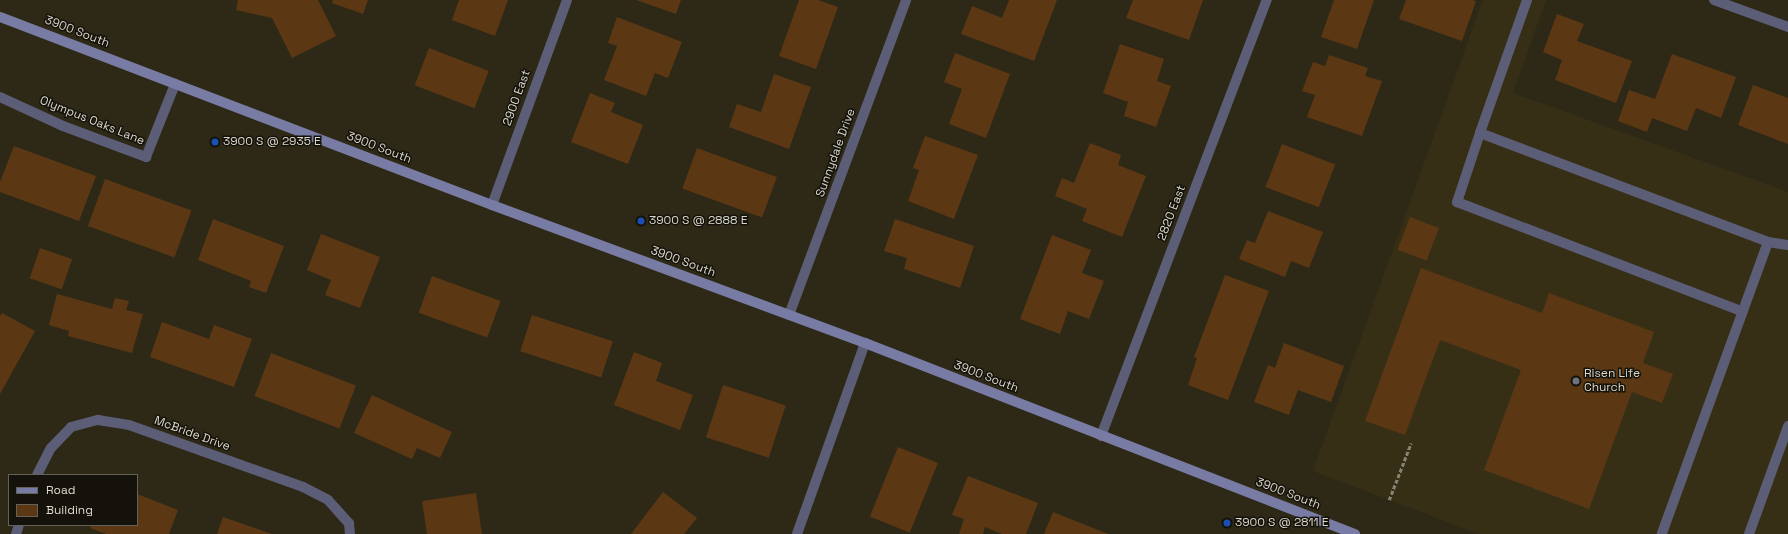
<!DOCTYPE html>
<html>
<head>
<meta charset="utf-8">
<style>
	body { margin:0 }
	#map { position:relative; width:1788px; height:534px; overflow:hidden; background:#2e2917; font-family:"Space Grotesk",sans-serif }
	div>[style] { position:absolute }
	.built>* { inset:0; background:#362f16 }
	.building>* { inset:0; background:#5b3713; transform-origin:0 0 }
	.path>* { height:2.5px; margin-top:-1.25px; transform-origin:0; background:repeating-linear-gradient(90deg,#878374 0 4px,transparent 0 6px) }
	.service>* { height:10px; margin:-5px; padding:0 5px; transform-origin:5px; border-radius:5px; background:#5c5e78 }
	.minor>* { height:10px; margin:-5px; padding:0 5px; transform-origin:5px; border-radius:5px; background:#5c5e78 }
	.secondary>* { height:10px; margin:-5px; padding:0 5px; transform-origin:5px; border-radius:5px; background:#787ca4 }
	.dots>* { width:11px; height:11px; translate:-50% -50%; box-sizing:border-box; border:2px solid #14120a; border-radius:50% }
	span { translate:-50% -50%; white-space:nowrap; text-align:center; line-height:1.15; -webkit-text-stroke:3px #14120a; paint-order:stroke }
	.street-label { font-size:12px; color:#dad8cc }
	.poi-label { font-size:12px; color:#dad8cc }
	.left { translate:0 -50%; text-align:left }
	.legend { position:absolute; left:8px; top:474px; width:130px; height:52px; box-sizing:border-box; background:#14120a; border:1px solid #636158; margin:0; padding:5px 7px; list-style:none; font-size:12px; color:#dad8cc }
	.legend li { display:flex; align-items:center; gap:8px; height:20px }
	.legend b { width:20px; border:1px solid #636158 }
</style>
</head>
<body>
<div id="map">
	<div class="built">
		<i style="clip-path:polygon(1483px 0,1546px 0,1513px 93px,1788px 192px,1788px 534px,1479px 534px,1313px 471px)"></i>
	</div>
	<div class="building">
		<i style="clip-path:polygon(238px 0,318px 0,336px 36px,292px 58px,272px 18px,236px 10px)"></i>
		<i style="clip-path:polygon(333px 0,368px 0,363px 14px,332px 3px)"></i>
		<i style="clip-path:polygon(459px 0,508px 0,495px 36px,452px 20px)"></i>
		<i style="clip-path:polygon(636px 0,681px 0,676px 14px)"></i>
		<i style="clip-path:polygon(799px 0,818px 0,838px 7px,816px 69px,779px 56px)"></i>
		<i style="clip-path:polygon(1009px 0,1057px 0,1034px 61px,961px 34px,972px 6px,1002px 18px)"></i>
		<i style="clip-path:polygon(1133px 0,1203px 0,1189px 40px,1126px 18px)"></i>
		<i style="clip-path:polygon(1334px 0,1374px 0,1357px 49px,1321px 37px)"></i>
		<i style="clip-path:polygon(1406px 0,1472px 0,1476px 1px,1462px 41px,1399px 19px)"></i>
		<i style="clip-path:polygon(1557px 14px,1584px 24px,1577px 41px,1632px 61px,1616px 103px,1555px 80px,1562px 60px,1543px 52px)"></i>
		<i style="clip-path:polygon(617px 17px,682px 42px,668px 78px,655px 73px,646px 96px,604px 80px,617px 46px,608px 43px)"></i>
		<i style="clip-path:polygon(1120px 44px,1164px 59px,1157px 81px,1171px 86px,1156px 127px,1124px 116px,1128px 102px,1103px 93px)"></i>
		<i style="left:429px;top:48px;width:64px;height:40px;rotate:21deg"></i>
		<i style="clip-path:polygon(955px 53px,1010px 74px,986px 138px,949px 124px,962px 89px,944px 82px)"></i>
		<i style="clip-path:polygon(1672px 54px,1736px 77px,1721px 118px,1696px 108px,1687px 131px,1652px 118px,1647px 132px,1618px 121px,1629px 90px,1655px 99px)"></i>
		<i style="clip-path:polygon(1329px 55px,1368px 68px,1365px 76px,1382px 81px,1362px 136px,1307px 117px,1315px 95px,1302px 91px,1313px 62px,1325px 66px)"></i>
		<i style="clip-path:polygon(774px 74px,811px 87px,789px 149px,729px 127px,737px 104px,761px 112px)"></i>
		<i style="clip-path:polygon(1753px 85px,1788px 98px,1788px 144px,1738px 125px)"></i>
		<i style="clip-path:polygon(590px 93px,615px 103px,611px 112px,643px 125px,628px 164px,571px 142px)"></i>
		<i style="clip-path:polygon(925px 136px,978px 155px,954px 219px,908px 201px,919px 170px,913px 168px)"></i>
		<i style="clip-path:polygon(1090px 143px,1121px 155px,1118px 165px,1146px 176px,1122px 237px,1082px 221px,1087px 209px,1055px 196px,1062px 178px,1074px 183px)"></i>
		<i style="left:1282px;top:144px;width:57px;height:46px;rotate:21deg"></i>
		<i style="clip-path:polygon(14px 146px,96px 176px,79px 221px,0 192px,0 182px)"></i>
		<i style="left:697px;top:148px;width:85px;height:43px;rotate:20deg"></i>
		<i style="left:105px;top:179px;width:92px;height:50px;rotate:20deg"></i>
		<i style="clip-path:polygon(1268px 211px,1323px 232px,1309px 268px,1291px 261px,1285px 277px,1239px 259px,1247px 240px,1255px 243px)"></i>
		<i style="left:1410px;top:217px;width:31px;height:35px;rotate:21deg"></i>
		<i style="clip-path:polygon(213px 219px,284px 246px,266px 293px,249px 287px,251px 281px,198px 260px)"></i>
		<i style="clip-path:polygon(895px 219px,974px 246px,960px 288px,904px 269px,907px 258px,884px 251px)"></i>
		<i style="clip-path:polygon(321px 234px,380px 257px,360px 308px,325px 295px,331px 280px,307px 270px)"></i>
		<i style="clip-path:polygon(1052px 235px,1091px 250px,1082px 273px,1104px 281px,1089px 319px,1068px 311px,1060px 334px,1020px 319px)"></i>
		<i style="left:40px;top:248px;width:34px;height:32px;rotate:19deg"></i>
		<i style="clip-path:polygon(1421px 268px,1542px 313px,1549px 293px,1654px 332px,1643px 363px,1673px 374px,1662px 403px,1632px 392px,1589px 509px,1484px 470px,1521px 370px,1440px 340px,1405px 435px,1365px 421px)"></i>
		<i style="clip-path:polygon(1225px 275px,1269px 291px,1228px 400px,1188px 385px,1197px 358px,1194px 357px)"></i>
		<i style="left:432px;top:276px;width:73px;height:39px;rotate:20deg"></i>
		<i style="clip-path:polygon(57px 294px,112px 309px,115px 298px,129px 301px,126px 310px,143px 314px,132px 353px,68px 336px,69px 331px,49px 325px)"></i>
		<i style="clip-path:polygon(2px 313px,35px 331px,0 394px,0 316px)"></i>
		<i style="left:532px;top:315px;width:85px;height:38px;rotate:18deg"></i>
		<i style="clip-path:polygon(162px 322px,209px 339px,214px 325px,252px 339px,234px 387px,150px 357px)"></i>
		<i style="clip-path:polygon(1284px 343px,1344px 366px,1331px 402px,1298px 390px,1289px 415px,1254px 402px,1268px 365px,1275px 368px)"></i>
		<i style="clip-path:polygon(634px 352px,662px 363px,656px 381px,693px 395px,680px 430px,614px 405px)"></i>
		<i style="left:271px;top:353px;width:91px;height:46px;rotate:21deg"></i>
		<i style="left:723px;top:385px;width:66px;height:55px;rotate:18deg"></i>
		<i style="clip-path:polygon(372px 395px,452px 432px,440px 458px,417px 448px,412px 459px,354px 433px)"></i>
		<i style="left:898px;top:447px;width:43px;height:75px;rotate:22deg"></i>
		<i style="clip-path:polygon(968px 476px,1038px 503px,1026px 534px,1002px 534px,985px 527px,983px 534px,959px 534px,964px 519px,952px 515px)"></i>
		<i style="clip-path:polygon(663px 492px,697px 518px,684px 534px,631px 534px)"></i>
		<i style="clip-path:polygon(476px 493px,482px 534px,427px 534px,422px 501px)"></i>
		<i style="clip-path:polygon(137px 494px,178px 510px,169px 534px,106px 534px,90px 528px,91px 525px,137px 525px)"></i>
		<i style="clip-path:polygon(1053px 512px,1108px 534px,1044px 534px)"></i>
		<i style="clip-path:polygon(223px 517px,272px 534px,217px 534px)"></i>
	</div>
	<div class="path">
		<i style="left:1389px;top:500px;width:61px;rotate:-68.9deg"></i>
	</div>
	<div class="service">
		<i style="left:1527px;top:0;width:141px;rotate:109.5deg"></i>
		<i style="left:1480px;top:133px;width:308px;rotate:20.7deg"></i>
		<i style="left:1768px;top:242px;width:311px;rotate:110deg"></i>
		<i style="left:1480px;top:133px;width:73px;rotate:108.4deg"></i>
		<i style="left:1457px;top:202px;width:306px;rotate:21deg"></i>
		<i style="left:1768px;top:242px;width:20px;rotate:9deg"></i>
		<i style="left:1749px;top:534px;width:115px;rotate:-70.1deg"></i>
	</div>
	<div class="minor">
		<i style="left:1714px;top:0;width:79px;rotate:20deg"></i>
		<i style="left:0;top:97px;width:69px;rotate:24.7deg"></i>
		<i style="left:63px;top:126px;width:89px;rotate:20.5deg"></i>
		<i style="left:146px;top:157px;width:79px;rotate:-68.3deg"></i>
		<i style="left:492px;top:205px;width:218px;rotate:-69.9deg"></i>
		<i style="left:789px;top:315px;width:336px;rotate:-69.6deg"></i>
		<i style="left:1101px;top:436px;width:467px;rotate:-69.2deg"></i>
		<i style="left:37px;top:475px;width:30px;rotate:-63deg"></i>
		<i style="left:51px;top:448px;width:29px;rotate:-46deg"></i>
		<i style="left:71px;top:427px;width:28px;rotate:-15deg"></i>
		<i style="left:98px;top:420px;width:31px;rotate:9deg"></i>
		<i style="left:129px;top:425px;width:185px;rotate:19.6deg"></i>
		<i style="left:303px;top:487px;width:28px;rotate:27deg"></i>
		<i style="left:328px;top:500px;width:31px;rotate:48deg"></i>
		<i style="left:349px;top:523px;width:11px;rotate:85deg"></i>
		<i style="left:16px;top:534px;width:9px;rotate:-72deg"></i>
		<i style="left:797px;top:534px;width:203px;rotate:-70.4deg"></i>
	</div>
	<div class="secondary">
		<i style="left:0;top:17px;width:527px;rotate:20.91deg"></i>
		<i style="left:492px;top:205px;width:398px;rotate:20.3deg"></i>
		<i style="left:865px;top:343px;width:526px;rotate:21.3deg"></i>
	</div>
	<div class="dots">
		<i style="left:215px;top:142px;background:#1a4fb4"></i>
		<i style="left:641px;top:221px;background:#1a4fb4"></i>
		<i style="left:1576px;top:381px;background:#6b7280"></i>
		<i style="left:1227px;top:523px;background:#1a4fb4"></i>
	</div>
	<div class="street-label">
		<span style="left:77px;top:32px;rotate:21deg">3900 South</span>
		<span style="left:517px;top:98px;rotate:-70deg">2900 East</span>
		<span style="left:92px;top:121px;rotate:22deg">Olympus Oaks Lane</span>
		<span style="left:379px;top:148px;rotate:21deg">3900 South</span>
		<span style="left:836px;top:153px;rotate:-70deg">Sunnydale Drive</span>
		<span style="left:1172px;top:213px;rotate:-69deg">2820 East</span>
		<span style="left:683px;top:262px;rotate:20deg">3900 South</span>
		<span style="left:986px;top:377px;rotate:21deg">3900 South</span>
		<span style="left:192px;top:434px;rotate:20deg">McBride Drive</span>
		<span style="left:1288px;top:494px;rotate:21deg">3900 South</span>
	</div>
	<div class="poi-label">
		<span class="left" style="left:223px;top:142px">3900 S @ 2935 E</span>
		<span class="left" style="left:649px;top:221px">3900 S @ 2888 E</span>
		<span class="left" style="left:1584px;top:381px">Risen Life<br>Church</span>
		<span class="left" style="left:1235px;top:523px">3900 S @ 2811 E</span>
	</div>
	<ul class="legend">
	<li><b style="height:5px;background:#787ca4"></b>Road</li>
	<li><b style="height:11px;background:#5b3713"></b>Building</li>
	</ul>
</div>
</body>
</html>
